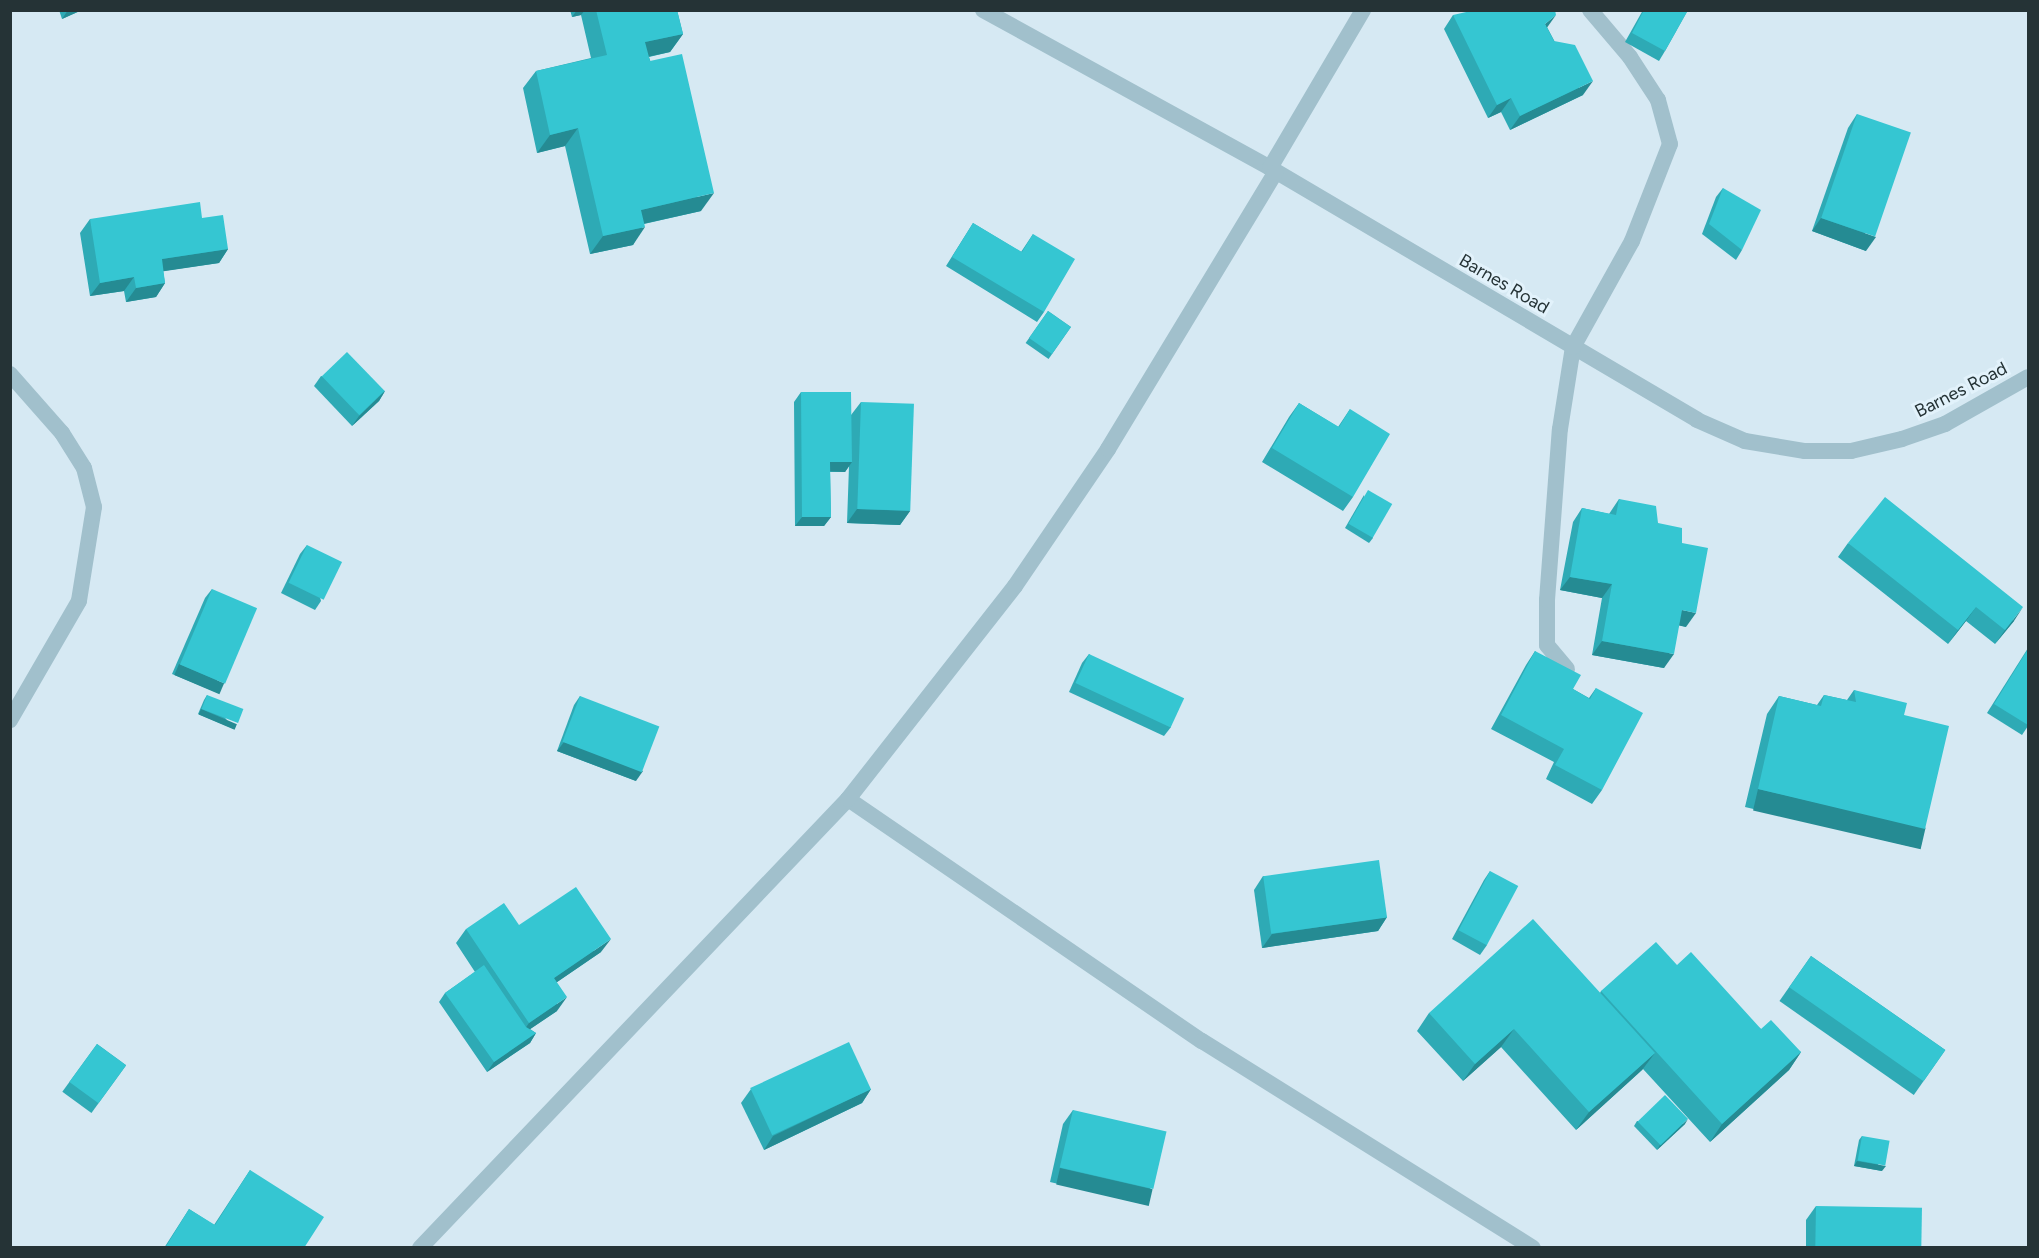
<!DOCTYPE html>
<html>
<head>
<meta charset="utf-8">
<style>
	body { margin:0 }
	#map { position:relative; width:2039px; height:1258px; overflow:hidden; background:#d6e9f3; font-family:Figtree,sans-serif }
	div>[style] { position:absolute }
	.minor>* { height:16px; margin:-8px; padding:0 8px; transform-origin:8px; border-radius:8px; background:#a1c0cc }
	.wall>* { inset:0; background:#2eaab5; transform-origin:0 0 }
	.shaded-wall>* { inset:0; background:#258b93; transform-origin:0 0 }
	.building>* { inset:0; background:#35c6d2; transform-origin:0 0 }
	span { translate:-50% -50%; white-space:nowrap; text-align:center; line-height:1.15; -webkit-text-stroke:6px #e2f2fb; paint-order:stroke }
	.street-label { font-size:18px; color:#253336 }
	.frame { position:absolute; inset:0; border:12px solid #253336; pointer-events:none }
</style>
</head>
<body>
<div id="map">
	<div class="minor">
		<i style="left:983px;top:10px;width:328px;rotate:28.8deg"></i>
		<i style="left:1270px;top:168px;width:496px;rotate:30.5deg"></i>
		<i style="left:1697px;top:420px;width:52px;rotate:23.6deg"></i>
		<i style="left:1745px;top:441px;width:61px;rotate:9.5deg"></i>
		<i style="left:1805px;top:451px;width:46px"></i>
		<i style="left:1851px;top:451px;width:52px;rotate:-13.2deg"></i>
		<i style="left:1902px;top:439px;width:46px;rotate:-19.2deg"></i>
		<i style="left:1945px;top:424px;width:95px;rotate:-29.5deg"></i>
		<i style="left:1270px;top:168px;width:183px;rotate:-59.5deg"></i>
		<i style="left:10px;top:374px;width:79px;rotate:48.6deg"></i>
		<i style="left:62px;top:433px;width:41px;rotate:57.8deg"></i>
		<i style="left:84px;top:468px;width:40px;rotate:75.6deg"></i>
		<i style="left:94px;top:507px;width:95px;rotate:99.1deg"></i>
		<i style="left:79px;top:601px;width:138px;rotate:120.1deg"></i>
		<i style="left:1567px;top:669px;width:31px;rotate:-130deg"></i>
		<i style="left:1547px;top:645px;width:45px;rotate:-90deg"></i>
		<i style="left:1547px;top:600px;width:171px;rotate:-85.7deg"></i>
		<i style="left:1560px;top:429px;width:83px;rotate:-81deg"></i>
		<i style="left:1573px;top:347px;width:121px;rotate:-60.9deg"></i>
		<i style="left:1632px;top:241px;width:104px;rotate:-68.6deg"></i>
		<i style="left:1670px;top:144px;width:46px;rotate:-105.3deg"></i>
		<i style="left:1658px;top:100px;width:51px;rotate:-123.1deg"></i>
		<i style="left:1630px;top:57px;width:62px;rotate:-130.4deg"></i>
		<i style="left:848px;top:799px;width:429px;rotate:34.4deg"></i>
		<i style="left:1202px;top:1041px;width:390px;rotate:32deg"></i>
		<i style="left:420px;top:1248px;width:620px;rotate:-46.37deg"></i>
		<i style="left:848px;top:799px;width:271px;rotate:-51.9deg"></i>
		<i style="left:1015px;top:586px;width:166px;rotate:-55.8deg"></i>
		<i style="left:1108px;top:449px;width:323px;rotate:-58.8deg"></i>
	</div>
	<div class="wall">
		<i style="clip-path:polygon(59px 10px,82px 10px,62px 19px)"></i>
		<i style="clip-path:polygon(570px 10px,677px 10px,683px 34px,670px 52px,649px 57px,701px 211px,644px 224px,633px 245px,590px 254px,565px 146px,537px 153px,523px 88px,536px 71px,591px 58px,581px 15px,572px 17px)"></i>
		<i style="clip-path:polygon(1643px 10px,1688px 10px,1665px 51px,1659px 61px,1625px 42px)"></i>
		<i style="clip-path:polygon(1453px 15px,1547px 27px,1583px 95px,1510px 130px,1501px 112px,1488px 118px,1444px 29px)"></i>
		<i style="clip-path:polygon(1857px 114px,1866px 251px,1812px 231px,1848px 128px)"></i>
		<i style="clip-path:polygon(1723px 188px,1742px 250px,1736px 260px,1702px 234px,1716px 197px)"></i>
		<i style="clip-path:polygon(202px 218px,228px 249px,219px 263px,163px 271px,165px 283px,156px 297px,126px 302px,124px 291px,90px 296px,80px 233px,90px 219px)"></i>
		<i style="clip-path:polygon(973px 223px,1021px 252px,1033px 234px,1044px 312px,1037px 322px,946px 266px)"></i>
		<i style="left:1048px;top:311px;width:28px;height:39px;rotate:35deg"></i>
		<i style="clip-path:polygon(321px 376px,385px 391px,379px 401px,352px 426px,314px 386px)"></i>
		<i style="clip-path:polygon(801px 392px,851px 415px,861px 402px,910px 511px,900px 525px,847px 523px,849px 466px,845px 472px,830px 472px,831px 517px,824px 526px,795px 526px,794px 402px)"></i>
		<i style="clip-path:polygon(1299px 403px,1338px 427px,1350px 409px,1353px 497px,1343px 511px,1262px 462px,1289px 417px)"></i>
		<i style="clip-path:polygon(1364px 495px,1373px 538px,1369px 543px,1345px 528px)"></i>
		<i style="clip-path:polygon(1619px 499px,1658px 523px,1686px 627px,1679px 625px,1664px 668px,1592px 655px,1602px 598px,1560px 590px,1573px 522px,1582px 508px,1609px 514px)"></i>
		<i style="clip-path:polygon(1848px 543px,2014px 621px,1995px 644px,1966px 621px,1948px 644px,1838px 557px)"></i>
		<i style="clip-path:polygon(307px 545px,321px 601px,315px 610px,281px 593px,300px 554px)"></i>
		<i style="clip-path:polygon(212px 589px,218px 693px,172px 674px,205px 598px)"></i>
		<i style="clip-path:polygon(2028px 648px,2028px 726px,2022px 735px,1987px 713px)"></i>
		<i style="clip-path:polygon(1535px 651px,1573px 689px,1589px 698px,1596px 688px,1602px 790px,1592px 804px,1546px 779px,1554px 762px,1491px 729px,1526px 665px)"></i>
		<i style="clip-path:polygon(1089px 654px,1171px 727px,1164px 736px,1069px 692px,1082px 663px)"></i>
		<i style="clip-path:polygon(1854px 690px,1904px 715px,1925px 829px,1913px 847px,1745px 807px,1767px 714px,1779px 696px,1817px 705px,1824px 695px,1847px 700px)"></i>
		<i style="clip-path:polygon(207px 695px,234px 729px,198px 714px,204px 700px)"></i>
		<i style="clip-path:polygon(580px 696px,636px 781px,557px 751px,574px 705px)"></i>
		<i style="clip-path:polygon(1490px 871px,1487px 945px,1480px 955px,1452px 939px,1484px 880px)"></i>
		<i style="clip-path:polygon(1263px 876px,1387px 917px,1378px 931px,1262px 948px,1254px 890px)"></i>
		<i style="clip-path:polygon(466px 929px,601px 952px,557px 982px,557px 1011px,530px 1029px,536px 1033px,530px 1043px,487px 1072px,439px 1002px,445px 993px,475px 972px,456px 943px)"></i>
		<i style="left:1811px;top:956px;width:164px;height:55px;rotate:35deg"></i>
		<i style="clip-path:polygon(1677px 965px,1761px 1029px,1801px 1052px,1789px 1070px,1710px 1142px,1643px 1069px,1576px 1130px,1501px 1047px,1463px 1081px,1417px 1031px,1429px 1013px,1600px 993px,1601px 991px)"></i>
		<i style="left:97px;top:1044px;width:36px;height:59px;rotate:36deg"></i>
		<i style="clip-path:polygon(751px 1089px,871px 1089px,862px 1103px,764px 1150px,741px 1103px)"></i>
		<i style="clip-path:polygon(1073px 1110px,1152px 1190px,1143px 1204px,1050px 1182px,1063px 1124px)"></i>
		<i style="clip-path:polygon(1637px 1121px,1685px 1124px,1657px 1150px,1634px 1126px)"></i>
		<i style="clip-path:polygon(1862px 1136px,1882px 1171px,1854px 1166px,1859px 1140px)"></i>
		<i style="clip-path:polygon(250px 1170px,304px 1248px,164px 1248px,189px 1209px,214px 1225px)"></i>
		<i style="clip-path:polygon(1816px 1206px,1922px 1248px,1806px 1248px,1806px 1220px)"></i>
	</div>
	<div class="shaded-wall">
		<i style="clip-path:polygon(68px 10px,82px 10px,62px 19px)"></i>
		<i style="clip-path:polygon(577px 10px,585px 10px,581px 15px,572px 17px)"></i>
		<i style="clip-path:polygon(1556px 15px,1546px 29px,1545px 24px)"></i>
		<i style="clip-path:polygon(683px 34px,670px 52px,633px 60px,645px 42px)"></i>
		<i style="clip-path:polygon(1593px 81px,1583px 95px,1510px 130px,1520px 116px)"></i>
		<i style="clip-path:polygon(1511px 98px,1501px 112px,1488px 118px,1497px 105px)"></i>
		<i style="clip-path:polygon(578px 128px,565px 146px,537px 153px,550px 135px)"></i>
		<i style="clip-path:polygon(714px 193px,701px 211px,629px 227px,641px 210px)"></i>
		<i style="clip-path:polygon(1821px 218px,1876px 237px,1866px 251px,1812px 231px)"></i>
		<i style="clip-path:polygon(645px 227px,633px 245px,590px 254px,603px 236px)"></i>
		<i style="clip-path:polygon(228px 249px,219px 263px,152px 273px,162px 259px)"></i>
		<i style="clip-path:polygon(134px 277px,124px 291px,90px 296px,100px 283px)"></i>
		<i style="clip-path:polygon(165px 283px,156px 297px,126px 302px,136px 288px)"></i>
		<i style="clip-path:polygon(385px 391px,379px 401px,352px 426px,359px 416px)"></i>
		<i style="clip-path:polygon(830px 462px,852px 462px,845px 472px,824px 471px)"></i>
		<i style="clip-path:polygon(857px 509px,910px 511px,900px 525px,847px 523px)"></i>
		<i style="clip-path:polygon(802px 517px,831px 517px,824px 526px,795px 526px)"></i>
		<i style="clip-path:polygon(1570px 577px,1612px 584px,1602px 598px,1560px 590px)"></i>
		<i style="clip-path:polygon(1976px 607px,1966px 621px,1948px 644px,1958px 630px)"></i>
		<i style="clip-path:polygon(2023px 607px,2014px 621px,1995px 644px,2005px 630px)"></i>
		<i style="clip-path:polygon(1682px 610px,1696px 613px,1686px 627px,1672px 624px)"></i>
		<i style="clip-path:polygon(1602px 641px,1674px 654px,1664px 668px,1592px 655px)"></i>
		<i style="left:179px;top:664px;width:49px;height:12px;rotate:23deg"></i>
		<i style="left:201px;top:709px;width:39px;height:6px;rotate:23deg"></i>
		<i style="clip-path:polygon(564px 742px,643px 771px,636px 781px,557px 751px)"></i>
		<i style="left:1758px;top:789px;width:172px;height:22px;rotate:13deg"></i>
		<i style="clip-path:polygon(1387px 917px,1378px 931px,1262px 948px,1272px 934px)"></i>
		<i style="clip-path:polygon(611px 939px,601px 952px,544px 991px,554px 978px)"></i>
		<i style="clip-path:polygon(567px 997px,557px 1011px,520px 1036px,529px 1023px)"></i>
		<i style="clip-path:polygon(1514px 1029px,1501px 1047px,1463px 1081px,1475px 1064px)"></i>
		<i style="clip-path:polygon(536px 1033px,530px 1043px,487px 1072px,494px 1062px)"></i>
		<i style="clip-path:polygon(1801px 1052px,1789px 1070px,1710px 1142px,1722px 1124px)"></i>
		<i style="clip-path:polygon(1655px 1053px,1642px 1070px,1576px 1130px,1589px 1112px)"></i>
		<i style="clip-path:polygon(871px 1089px,862px 1103px,764px 1150px,773px 1136px)"></i>
		<i style="clip-path:polygon(1688px 1119px,1685px 1124px,1657px 1150px,1660px 1145px)"></i>
		<i style="clip-path:polygon(1857px 1161px,1886px 1166px,1882px 1171px,1854px 1166px)"></i>
		<i style="left:1060px;top:1168px;width:95px;height:17px;rotate:13deg"></i>
	</div>
	<div class="building">
		<i style="clip-path:polygon(596px 10px,677px 10px,683px 34px,645px 42px,650px 61px,682px 54px,714px 193px,641px 210px,645px 227px,603px 236px,578px 128px,550px 135px,536px 71px,607px 55px)"></i>
		<i style="clip-path:polygon(1475px 10px,1555px 10px,1556px 15px,1545px 24px,1554px 41px,1575px 45px,1593px 81px,1520px 116px,1511px 98px,1497px 105px,1453px 15px)"></i>
		<i style="clip-path:polygon(1644px 10px,1688px 10px,1665px 51px,1632px 33px)"></i>
		<i style="left:1857px;top:114px;width:57px;height:110px;rotate:19deg"></i>
		<i style="clip-path:polygon(1723px 188px,1761px 210px,1742px 250px,1709px 224px)"></i>
		<i style="clip-path:polygon(200px 202px,202px 218px,223px 215px,228px 249px,162px 259px,165px 283px,136px 288px,134px 277px,100px 283px,90px 219px)"></i>
		<i style="clip-path:polygon(973px 223px,1022px 252px,1033px 234px,1075px 259px,1044px 312px,952px 257px)"></i>
		<i style="left:1048px;top:311px;width:28px;height:33px;rotate:35deg"></i>
		<i style="left:347px;top:352px;width:54px;height:35px;rotate:46deg"></i>
		<i style="clip-path:polygon(801px 392px,851px 392px,852px 462px,830px 462px,831px 517px,802px 517px)"></i>
		<i style="left:861px;top:402px;width:53px;height:107px;rotate:2deg"></i>
		<i style="clip-path:polygon(1299px 403px,1339px 427px,1350px 409px,1390px 434px,1353px 497px,1272px 448px)"></i>
		<i style="left:1368px;top:490px;width:28px;height:39px;rotate:30deg"></i>
		<i style="clip-path:polygon(1885px 497px,2023px 607px,2005px 630px,1976px 607px,1958px 630px,1848px 543px)"></i>
		<i style="clip-path:polygon(1619px 499px,1656px 506px,1658px 523px,1682px 528px,1682px 543px,1708px 548px,1696px 613px,1682px 610px,1674px 654px,1602px 641px,1612px 584px,1570px 577px,1582px 508px,1616px 515px)"></i>
		<i style="left:307px;top:545px;width:39px;height:42px;rotate:26deg"></i>
		<i style="left:212px;top:589px;width:49px;height:82px;rotate:23deg"></i>
		<i style="clip-path:polygon(2028px 649px,2028px 725px,1994px 704px)"></i>
		<i style="clip-path:polygon(1535px 651px,1581px 675px,1573px 689px,1590px 699px,1596px 688px,1643px 713px,1602px 790px,1555px 765px,1564px 749px,1501px 715px)"></i>
		<i style="left:1089px;top:654px;width:105px;height:32px;rotate:25deg"></i>
		<i style="clip-path:polygon(1854px 690px,1907px 703px,1904px 715px,1949px 726px,1925px 829px,1758px 789px,1779px 696px,1821px 706px,1824px 695px,1856px 702px)"></i>
		<i style="left:207px;top:695px;width:39px;height:15px;rotate:21deg"></i>
		<i style="left:580px;top:696px;width:85px;height:49px;rotate:21deg"></i>
		<i style="left:1379px;top:860px;width:58px;height:117px;rotate:82deg"></i>
		<i style="left:1490px;top:871px;width:32px;height:67px;rotate:28deg"></i>
		<i style="clip-path:polygon(576px 887px,611px 939px,554px 978px,567px 997px,529px 1023px,466px 929px,504px 903px,519px 925px)"></i>
		<i style="clip-path:polygon(1533px 919px,1655px 1053px,1589px 1112px,1514px 1029px,1475px 1064px,1429px 1013px)"></i>
		<i style="clip-path:polygon(1656px 942px,1677px 965px,1691px 952px,1761px 1029px,1771px 1020px,1801px 1052px,1722px 1124px,1601px 991px)"></i>
		<i style="left:1811px;top:956px;width:164px;height:38px;rotate:35deg"></i>
		<i style="clip-path:polygon(484px 965px,526px 1027px,536px 1033px,494px 1062px,445px 993px)"></i>
		<i style="left:849px;top:1042px;width:52px;height:109px;rotate:65deg"></i>
		<i style="left:97px;top:1044px;width:36px;height:47px;rotate:36deg"></i>
		<i style="left:1665px;top:1095px;width:33px;height:38px;rotate:46deg"></i>
		<i style="left:1073px;top:1110px;width:96px;height:59px;rotate:13deg"></i>
		<i style="left:1862px;top:1136px;width:28px;height:25px;rotate:10deg"></i>
		<i style="clip-path:polygon(250px 1170px,324px 1217px,304px 1248px,165px 1248px,189px 1209px,215px 1225px)"></i>
		<i style="left:1816px;top:1206px;width:106px;height:42px;rotate:1deg"></i>
	</div>
	<div class="street-label">
		<span style="left:1504px;top:284px;rotate:30deg">Barnes Road</span>
		<span style="left:1961px;top:390px;rotate:-27deg">Barnes Road</span>
	</div>
	<div class="frame"></div>
</div>
</body>
</html>
